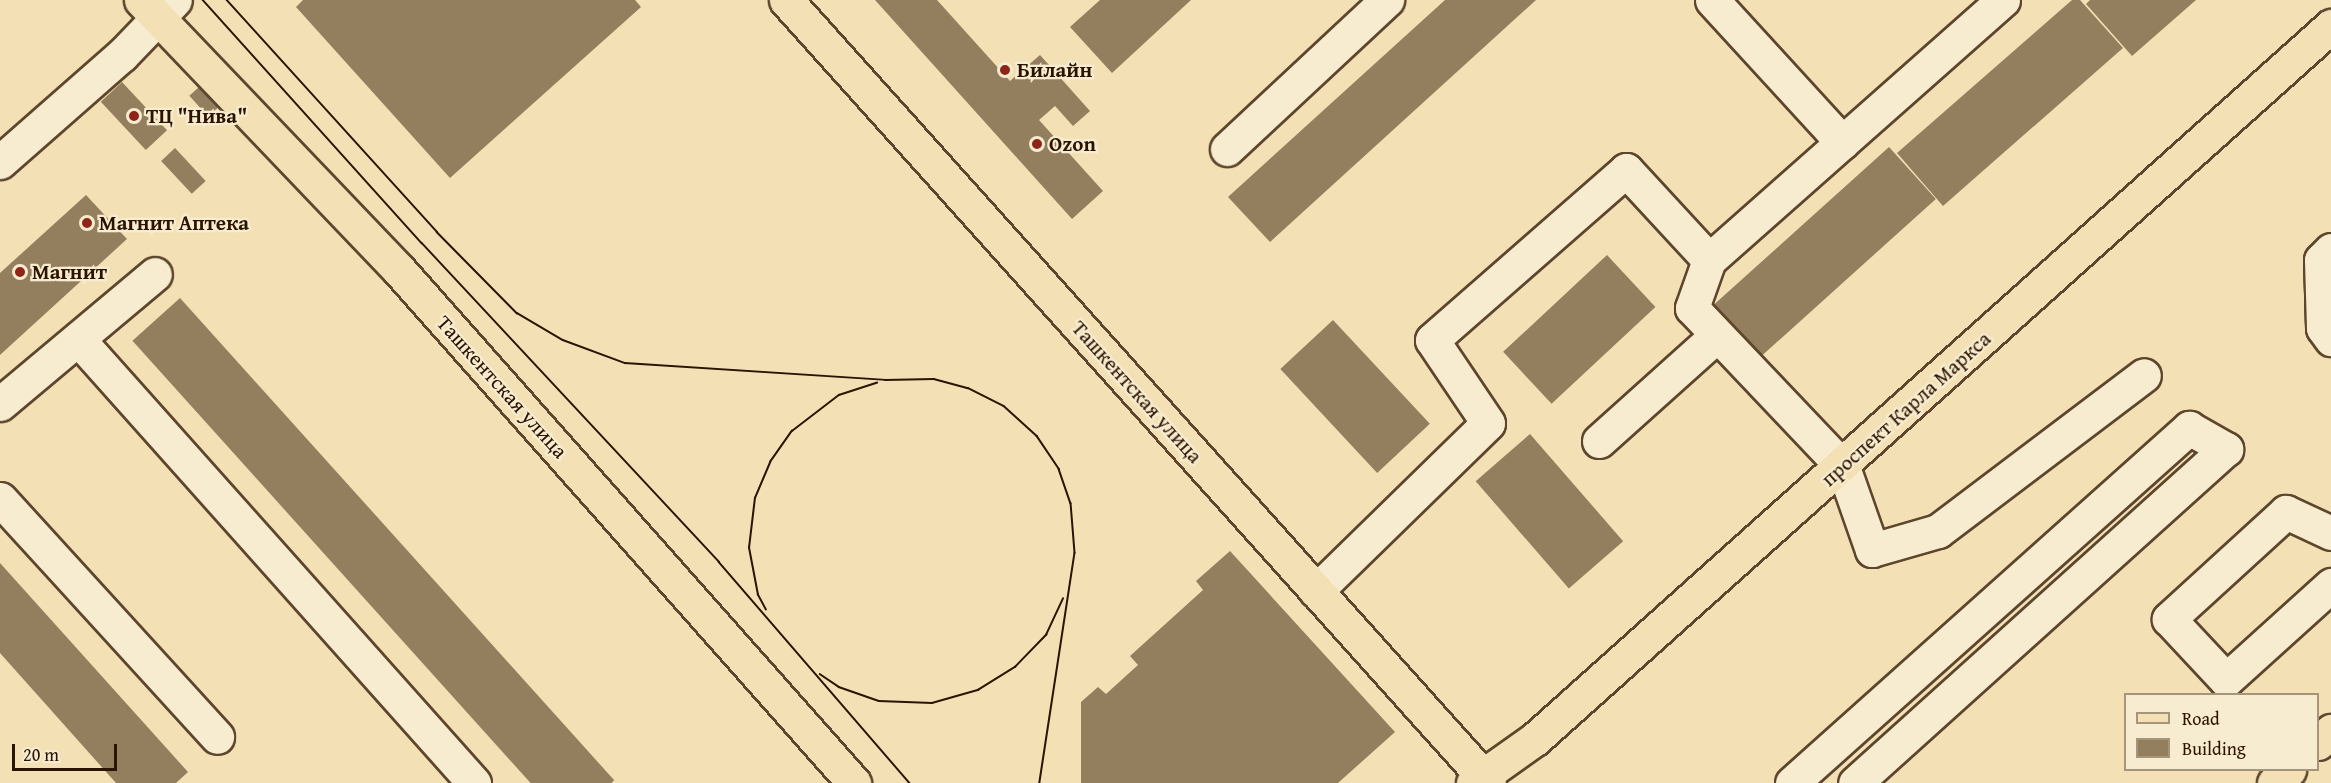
<!DOCTYPE html>
<html>
<head>
<meta charset="utf-8">
<style>
	body { margin:0 }
	#map { position:relative; width:2331px; height:783px; overflow:hidden; background:#f3e1b5; font-family:"Gentium Book Plus",serif }
	div>[style] { position:absolute }
	.building>* { inset:0; background:#937e5e; transform-origin:0 0 }
	.roads { filter:drop-shadow(2px 0 #5d462d) drop-shadow(-2px 0 #5d462d) drop-shadow(0 2px #5d462d) drop-shadow(0 -2px #5d462d) }
	.minor>* { height:33px; margin:-16.5px; padding:0 16.5px; transform-origin:16.5px; border-radius:16.5px; background:#f7eccf }
	.major>* { height:33px; margin:-16.5px; padding:0 16.5px; transform-origin:16.5px; border-radius:16.5px; background:#f3e1b5 }
	.tram>* { height:1.5px; margin:-0.75px; padding:0 0.75px; transform-origin:0.75px; border-radius:0.75px; background:#2b1300 }
	.dots>* { width:16px; height:16px; translate:-50% -50%; box-sizing:border-box; border:3px solid #f7eccf; border-radius:50% }
	span { translate:-50% -50%; white-space:nowrap; text-align:center; line-height:1.15; -webkit-text-stroke:4.5px #f7eccf; paint-order:stroke }
	.poi-label { font-size:21px; color:#2b1300; font-weight:700 }
	.left { translate:0 -50%; text-align:left }
	.street-label { font-size:21px; color:#2b1300 }
	.legend { position:absolute; left:2124px; top:693px; width:195px; height:78px; box-sizing:border-box; background:#f7eccf; border:2px solid #a5957c; margin:0; padding:8px 10px; list-style:none; font-size:18px; color:#2b1300 }
	.legend li { display:flex; align-items:center; gap:12px; height:30px }
	.legend b { width:30px; border:2px solid #a5957c }
	.scale { position:absolute; left:12px; top:744px; width:105px; height:27px; box-sizing:border-box; border:3px solid #2b1300; border-top:0; padding-left:8px; font-size:18px; line-height:21px; white-space:nowrap; color:#2b1300; -webkit-text-stroke:4px #f7eccf; paint-order:stroke }
</style>
</head>
<body>
<div id="map">
	<div class="building">
		<i style="clip-path:polygon(303px 0,635px 0,641px 7px,450px 178px,296px 7px)"></i>
		<i style="clip-path:polygon(875px 0,937px 0,1010px 81px,1040px 55px,1090px 111px,1073px 126px,1055px 106px,1039px 120px,1103px 191px,1072px 219px)"></i>
		<i style="clip-path:polygon(1100px 0,1191px 0,1112px 73px,1070px 27px)"></i>
		<i style="clip-path:polygon(1445px 0,1536px 0,1270px 242px,1228px 197px)"></i>
		<i style="clip-path:polygon(2072px 0,2080px 0,2123px 48px,1943px 206px,1897px 153px)"></i>
		<i style="clip-path:polygon(2090px 0,2196px 0,2132px 56px,2086px 4px)"></i>
		<i style="left:122px;top:82px;width:66px;height:29px;rotate:47deg"></i>
		<i style="left:199px;top:87px;width:28px;height:13px;rotate:48deg"></i>
		<i style="left:1889px;top:147px;width:70px;height:238px;rotate:48deg"></i>
		<i style="left:175px;top:148px;width:45px;height:19px;rotate:47deg"></i>
		<i style="clip-path:polygon(86px 195px,127px 239px,0 355px,0 273px)"></i>
		<i style="left:1607px;top:255px;width:71px;height:142px;rotate:47deg"></i>
		<i style="left:180px;top:298px;width:649px;height:64px;rotate:48deg"></i>
		<i style="left:1333px;top:320px;width:142px;height:72px;rotate:47deg"></i>
		<i style="left:1530px;top:434px;width:142px;height:72px;rotate:49deg"></i>
		<i style="clip-path:polygon(1230px 551px,1395px 732px,1338px 783px,1081px 783px,1081px 702px,1098px 687px,1106px 694px,1138px 665px,1130px 656px,1203px 590px,1196px 581px)"></i>
		<i style="clip-path:polygon(0 563px,188px 772px,176px 783px,116px 783px,0 653px)"></i>
	</div>
	<div class="roads">
		<div class="minor">
			<i style="left:1712px;top:0;width:193px;rotate:47.5deg"></i>
			<i style="left:2003px;top:0;width:392px;rotate:138.5deg"></i>
			<i style="left:1709px;top:260px;width:51px;rotate:109.5deg"></i>
			<i style="left:1692px;top:308px;width:219px;rotate:46.5deg"></i>
			<i style="left:1843px;top:467px;width:88px;rotate:70.7deg"></i>
			<i style="left:1872px;top:550px;width:69px;rotate:-16.1deg"></i>
			<i style="left:1938px;top:531px;width:258px;rotate:-37.1deg"></i>
			<i style="left:1227px;top:149px;width:219px;rotate:-43deg"></i>
			<i style="left:0;top:162px;width:162px;rotate:-41.3deg"></i>
			<i style="left:122px;top:55px;width:76px;rotate:-46.1deg"></i>
			<i style="left:2331px;top:250px;width:14px;rotate:135deg"></i>
			<i style="left:2321px;top:260px;width:68px;rotate:88.3deg"></i>
			<i style="left:2323px;top:328px;width:14px;rotate:54deg"></i>
			<i style="left:78px;top:339px;width:595px;rotate:48.27deg"></i>
			<i style="left:0;top:404px;width:202px;rotate:-40deg"></i>
			<i style="left:1599px;top:441px;width:157px;rotate:-41.9deg"></i>
			<i style="left:0;top:499px;width:322px;rotate:47.6deg"></i>
			<i style="left:2331px;top:533px;width:50px;rotate:-155deg"></i>
			<i style="left:2286px;top:512px;width:159px;rotate:137.6deg"></i>
			<i style="left:2169px;top:619px;width:83px;rotate:46.9deg"></i>
			<i style="left:2226px;top:680px;width:142px;rotate:-42.1deg"></i>
			<i style="left:1316px;top:591px;width:240px;rotate:-44.3deg"></i>
			<i style="left:1488px;top:423px;width:100px;rotate:-124deg"></i>
			<i style="left:1432px;top:340px;width:258px;rotate:-41.2deg"></i>
			<i style="left:1626px;top:170px;width:122px;rotate:47.3deg"></i>
			<i style="left:1792px;top:783px;width:533px;rotate:-41.8deg"></i>
			<i style="left:2189px;top:428px;width:43px;rotate:29.6deg"></i>
			<i style="left:2226px;top:449px;width:499px;rotate:138deg"></i>
		</div>
		<div class="major">
			<i style="left:141px;top:0;width:373px;rotate:46.3deg"></i>
			<i style="left:399px;top:270px;width:686px;rotate:48.43deg"></i>
			<i style="left:786px;top:0;width:1052px;rotate:48.08deg"></i>
			<i style="left:2318px;top:743px;width:18px;rotate:-43deg"></i>
			<i style="left:1473px;top:783px;width:76px;rotate:-35.4deg"></i>
			<i style="left:1535px;top:739px;width:1069px;rotate:-41.85deg"></i>
			<i style="left:2274px;top:783px;width:20px;rotate:-41deg"></i>
		</div>
	</div>
	<div class="tram">
		<i style="left:203px;top:0;width:327px;rotate:48deg"></i>
		<i style="left:422px;top:243px;width:436px;rotate:47deg"></i>
		<i style="left:719px;top:562px;width:292px;rotate:49.2deg"></i>
		<i style="left:227px;top:0;width:313px;rotate:47.8deg"></i>
		<i style="left:437px;top:232px;width:114px;rotate:45.4deg"></i>
		<i style="left:517px;top:313px;width:53px;rotate:30.4deg"></i>
		<i style="left:563px;top:340px;width:66px;rotate:20.4deg"></i>
		<i style="left:625px;top:363px;width:261px;rotate:3.7deg"></i>
		<i style="left:885px;top:380px;width:49px;rotate:-1.2deg"></i>
		<i style="left:934px;top:379px;width:35px;rotate:15deg"></i>
		<i style="left:968px;top:388px;width:40px;rotate:26.6deg"></i>
		<i style="left:1004px;top:406px;width:45px;rotate:42.3deg"></i>
		<i style="left:1037px;top:436px;width:40px;rotate:56deg"></i>
		<i style="left:1059px;top:469px;width:36px;rotate:71deg"></i>
		<i style="left:1071px;top:503px;width:50px;rotate:85.4deg"></i>
		<i style="left:1075px;top:553px;width:233px;rotate:98.7deg"></i>
		<i style="left:766px;top:610px;width:17px;rotate:-118deg"></i>
		<i style="left:758px;top:595px;width:48px;rotate:-100.8deg"></i>
		<i style="left:749px;top:548px;width:50px;rotate:-83.2deg"></i>
		<i style="left:755px;top:498px;width:39px;rotate:-67deg"></i>
		<i style="left:770px;top:462px;width:38px;rotate:-55deg"></i>
		<i style="left:792px;top:431px;width:59px;rotate:-37.5deg"></i>
		<i style="left:839px;top:395px;width:40px;rotate:-18deg"></i>
		<i style="left:820px;top:674px;width:23px;rotate:34deg"></i>
		<i style="left:839px;top:687px;width:42px;rotate:19.3deg"></i>
		<i style="left:879px;top:701px;width:53px;rotate:2.2deg"></i>
		<i style="left:932px;top:703px;width:48px;rotate:-15.8deg"></i>
		<i style="left:978px;top:690px;width:44px;rotate:-31.9deg"></i>
		<i style="left:1015px;top:667px;width:45px;rotate:-45.9deg"></i>
		<i style="left:1046px;top:635px;width:40px;rotate:-65deg"></i>
	</div>
	<div class="dots">
		<i style="left:1005px;top:70px;background:#8f2418"></i>
		<i style="left:134px;top:116px;background:#8f2418"></i>
		<i style="left:1037px;top:144px;background:#8f2418"></i>
		<i style="left:87px;top:223px;background:#8f2418"></i>
		<i style="left:20px;top:272px;background:#8f2418"></i>
	</div>
	<div class="poi-label">
		<span class="left" style="left:1017px;top:70px">Билайн</span>
		<span class="left" style="left:146px;top:116px">ТЦ "Нива"</span>
		<span class="left" style="left:1049px;top:144px">Ozon</span>
		<span class="left" style="left:99px;top:223px">Магнит Аптека</span>
		<span class="left" style="left:32px;top:272px">Магнит</span>
	</div>
	<div class="street-label">
		<span style="left:502px;top:387px;rotate:48deg">Ташкентская улица</span>
		<span style="left:1137px;top:392px;rotate:48deg">Ташкентская улица</span>
		<span style="left:1906px;top:409px;rotate:-42deg">проспект Карла Маркса</span>
	</div>
	<ul class="legend">
	<li><b style="height:8px;background:#f3e1b5"></b>Road</li>
	<li><b style="height:16px;background:#937e5e"></b>Building</li>
	</ul>
	<div class="scale">20 m</div>
</div>
</body>
</html>
